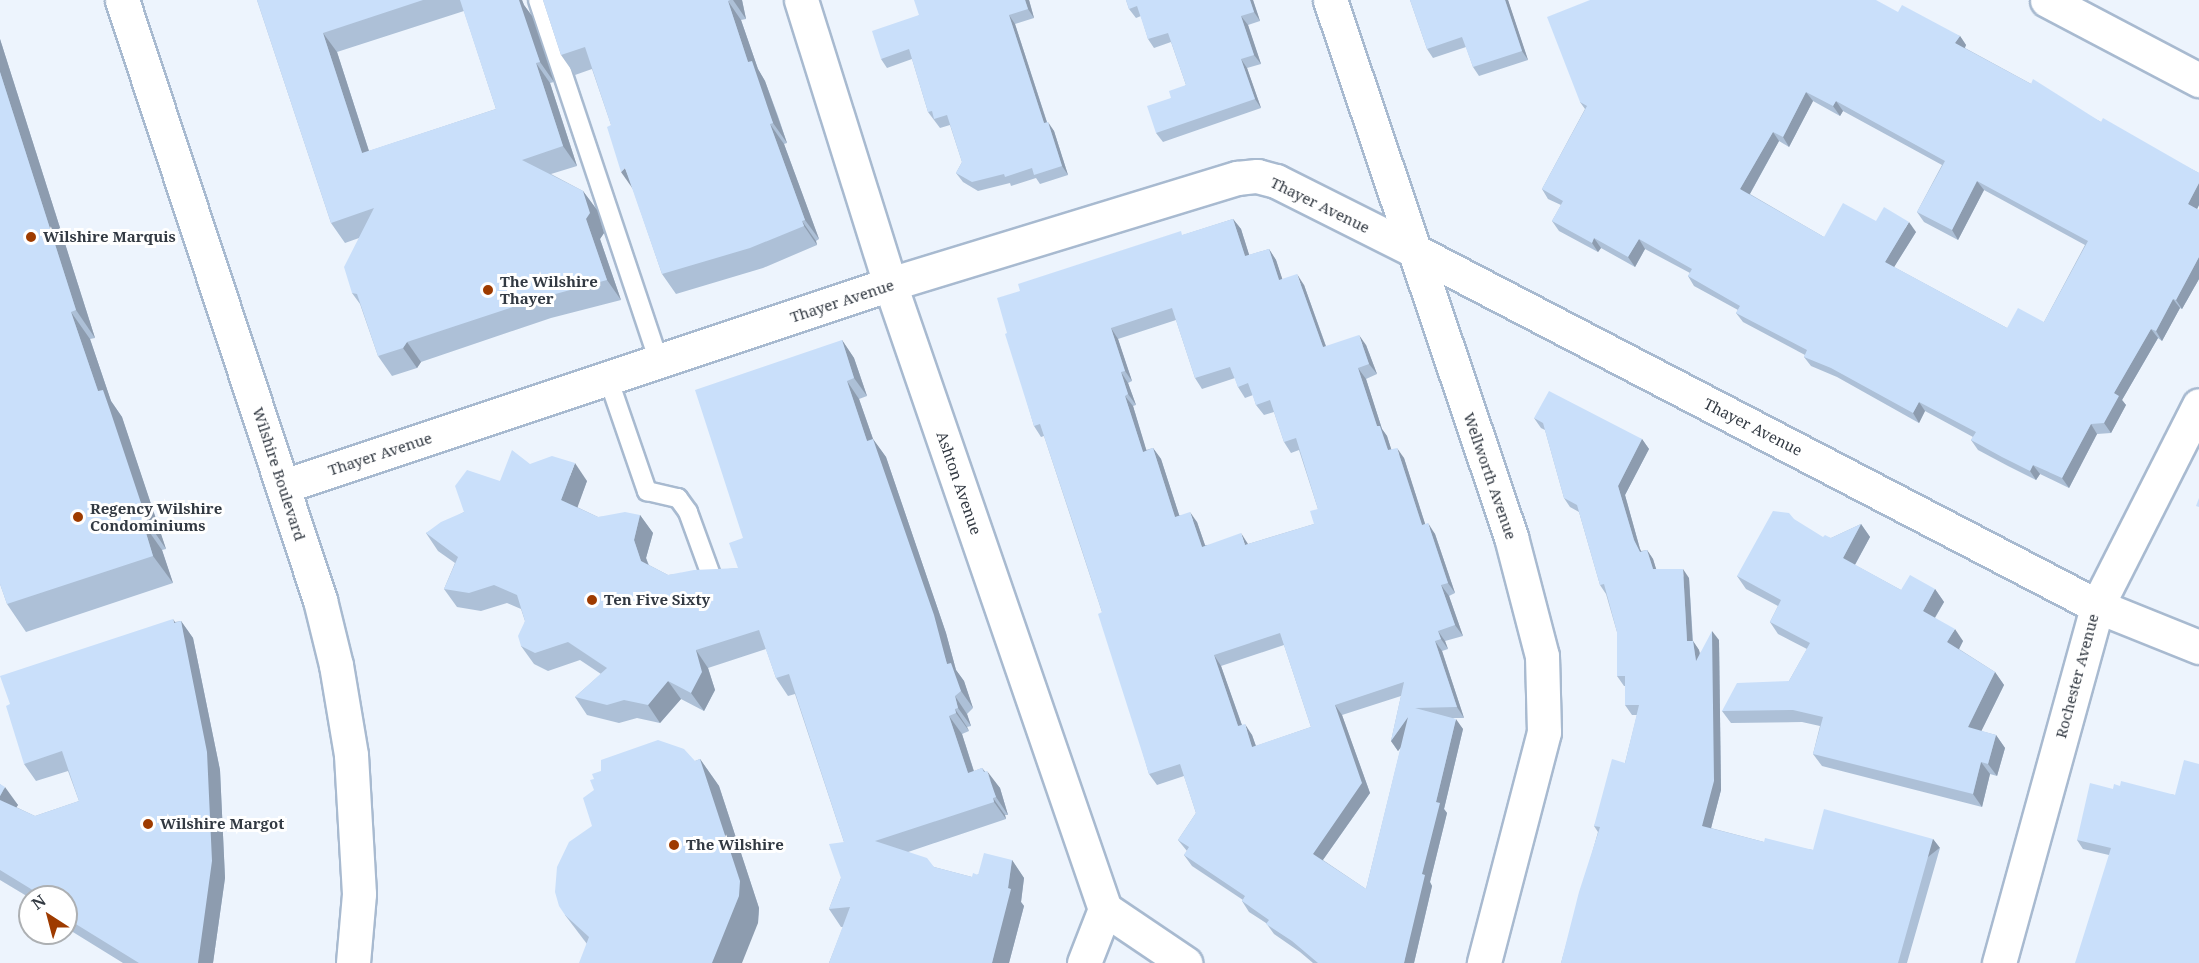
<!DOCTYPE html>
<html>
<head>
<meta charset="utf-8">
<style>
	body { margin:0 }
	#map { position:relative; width:2199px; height:963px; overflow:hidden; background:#edf4fd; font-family:"Noto Serif",serif }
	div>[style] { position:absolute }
	.roads { filter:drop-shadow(2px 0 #a8bad0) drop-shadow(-2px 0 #a8bad0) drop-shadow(0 2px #a8bad0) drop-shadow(0 -2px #a8bad0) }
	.service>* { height:18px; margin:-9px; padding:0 9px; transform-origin:9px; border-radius:9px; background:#fff }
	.minor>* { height:33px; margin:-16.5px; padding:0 16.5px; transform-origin:16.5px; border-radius:16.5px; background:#fff }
	.primary>* { height:33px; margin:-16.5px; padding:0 16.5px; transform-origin:16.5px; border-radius:16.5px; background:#fff }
	.wall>* { inset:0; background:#adc0d7 }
	.shaded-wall>* { inset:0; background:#8d9caf; transform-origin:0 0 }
	.building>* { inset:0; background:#c9dffa }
	.dots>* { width:16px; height:16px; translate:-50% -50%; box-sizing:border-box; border:3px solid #fff; border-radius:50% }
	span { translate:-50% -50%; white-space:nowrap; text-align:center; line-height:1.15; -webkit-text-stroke:6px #fff; paint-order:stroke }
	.street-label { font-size:15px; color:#323942 }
	.poi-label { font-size:15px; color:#323942; font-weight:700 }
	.left { translate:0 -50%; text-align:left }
	.north { position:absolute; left:18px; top:885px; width:60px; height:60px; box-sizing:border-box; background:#fff; border:2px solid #adb0b3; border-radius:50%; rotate:324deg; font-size:16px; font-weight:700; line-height:24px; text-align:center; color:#323942 }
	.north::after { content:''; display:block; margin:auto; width:21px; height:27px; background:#9e3b00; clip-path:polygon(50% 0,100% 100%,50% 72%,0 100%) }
</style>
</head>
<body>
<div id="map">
	<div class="roads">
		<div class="service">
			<i style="left:538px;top:0;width:381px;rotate:71.5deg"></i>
			<i style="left:608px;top:378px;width:120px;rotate:71deg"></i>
			<i style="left:647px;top:491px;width:32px;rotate:13deg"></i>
			<i style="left:678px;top:498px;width:17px;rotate:54deg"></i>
			<i style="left:688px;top:512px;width:70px;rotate:70deg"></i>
		</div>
		<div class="minor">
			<i style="left:801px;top:0;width:298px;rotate:72.6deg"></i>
			<i style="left:890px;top:284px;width:661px;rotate:71.02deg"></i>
			<i style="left:1105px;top:909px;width:58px;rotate:111.3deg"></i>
			<i style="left:1330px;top:0;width:567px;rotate:71.37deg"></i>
			<i style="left:1511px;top:537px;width:123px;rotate:75.4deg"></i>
			<i style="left:1542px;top:656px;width:76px;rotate:88.5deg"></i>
			<i style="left:1544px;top:732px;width:239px;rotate:104.6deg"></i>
			<i style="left:2047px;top:0;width:172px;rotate:27.8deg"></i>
			<i style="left:284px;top:486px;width:639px;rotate:-18.43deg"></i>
			<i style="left:890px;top:284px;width:363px;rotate:-17deg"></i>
			<i style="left:1237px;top:178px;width:20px;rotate:-6deg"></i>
			<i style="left:1257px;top:176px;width:20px;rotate:15deg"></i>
			<i style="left:1276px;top:181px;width:156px;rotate:26.7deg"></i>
			<i style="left:1415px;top:251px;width:769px;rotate:27.5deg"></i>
			<i style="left:2097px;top:606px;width:110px;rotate:21.9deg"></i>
			<i style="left:1105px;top:909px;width:97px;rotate:34deg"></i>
			<i style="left:1999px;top:963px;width:370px;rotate:-74.6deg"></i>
			<i style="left:2097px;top:606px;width:225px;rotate:-63.1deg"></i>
		</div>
		<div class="primary">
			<i style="left:122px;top:0;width:632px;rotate:71.74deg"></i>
			<i style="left:320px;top:600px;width:67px;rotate:76.2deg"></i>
			<i style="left:336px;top:665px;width:91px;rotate:80.5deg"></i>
			<i style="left:351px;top:755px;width:139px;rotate:86.7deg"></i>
			<i style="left:359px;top:894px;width:69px;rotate:95deg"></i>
		</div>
	</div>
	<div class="wall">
		<i style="clip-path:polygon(evenodd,257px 0,522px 0,524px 5px,532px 16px,554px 82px,550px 83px,577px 166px,551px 174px,583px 191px,597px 210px,604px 233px,600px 239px,621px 300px,551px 318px,421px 362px,417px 368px,392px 376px,378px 356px,360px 304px,352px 293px,359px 238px,345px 243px,331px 223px,257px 0,464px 11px,496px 109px,369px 151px,337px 52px,464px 11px)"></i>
		<i style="clip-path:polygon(543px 0,742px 0,746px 19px,741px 20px,758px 69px,765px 81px,778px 116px,787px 143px,784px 144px,819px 239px,816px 241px,817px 245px,763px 268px,676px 294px,662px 274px,592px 69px,575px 75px,561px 55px)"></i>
		<i style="clip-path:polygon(1029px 0,1034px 18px,1015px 24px,1047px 122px,1054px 131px,1068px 175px,1040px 184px,1036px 178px,1011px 186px,1010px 183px,978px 191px,963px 182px,956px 173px,962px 162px,950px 125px,940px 128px,928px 112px,912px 59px,887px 68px,881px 59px,919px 15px)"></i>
		<i style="clip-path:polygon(1126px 0,1253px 0,1260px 21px,1248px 25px,1261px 64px,1247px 68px,1261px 108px,1163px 142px,1156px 133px,1171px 98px,1186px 85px,1171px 42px,1154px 48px,1148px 39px,1141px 16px,1136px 18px,1129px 9px)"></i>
		<i style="clip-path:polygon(1410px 0,1508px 0,1528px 60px,1479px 76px,1473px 67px,1466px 47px,1433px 58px,1427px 49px)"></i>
		<i style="clip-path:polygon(evenodd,1898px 12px,1960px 36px,1966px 45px,1965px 48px,2101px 122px,2199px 173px,2199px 205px,2197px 209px,2199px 210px,2199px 279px,2182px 309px,2180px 308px,2162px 341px,2158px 338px,2122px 400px,2126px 405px,2111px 433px,2097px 434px,2069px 488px,2040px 474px,2036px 480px,2008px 466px,1978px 450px,1971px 440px,1973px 437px,1925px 411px,1919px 423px,1837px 377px,1811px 366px,1804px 357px,1805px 355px,1743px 322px,1736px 313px,1738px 310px,1694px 286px,1688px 276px,1690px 273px,1645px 249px,1635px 267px,1601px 248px,1598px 252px,1559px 231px,1552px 221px,1561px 205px,1548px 199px,1542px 189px,1585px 109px,1580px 102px,1898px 12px,1813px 101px,1840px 116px,1843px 111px,1942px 165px,1917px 212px,1924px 222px,1958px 240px,1984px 190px,2085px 245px,2044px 322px,2007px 328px,1894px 267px,1916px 232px,1876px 221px,1824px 237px,1750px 194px,1779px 141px,1789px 147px,1813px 101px)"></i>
		<i style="clip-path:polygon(0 39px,95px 338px,90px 339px,111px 401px,122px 417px,166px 549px,162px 550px,173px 583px,26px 632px,7px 604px,0 584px)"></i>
		<i style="clip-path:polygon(evenodd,1233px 219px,1241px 229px,1249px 255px,1269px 249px,1276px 260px,1282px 279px,1304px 285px,1326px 346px,1366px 345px,1377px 374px,1366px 379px,1382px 429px,1387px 436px,1391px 449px,1404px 458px,1425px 524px,1435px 534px,1455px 593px,1449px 596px,1463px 636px,1445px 641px,1448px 649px,1442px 651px,1464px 718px,1453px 718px,1463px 729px,1444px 809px,1447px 813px,1430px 882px,1432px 886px,1414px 963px,1313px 963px,1300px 952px,1274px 934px,1266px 923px,1249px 912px,1242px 901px,1243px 900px,1192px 866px,1184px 855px,1187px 851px,1178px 840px,1196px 813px,1184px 776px,1157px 785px,1149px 774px,1102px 612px,1044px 436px,1041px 437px,1034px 426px,1007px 333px,1020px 291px,1183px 235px,1233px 219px,1176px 320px,1195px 378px,1202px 389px,1235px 378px,1238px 387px,1245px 398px,1253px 395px,1256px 405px,1264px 415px,1274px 412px,1284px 442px,1291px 453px,1299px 450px,1318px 509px,1314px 524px,1248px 544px,1205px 545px,1197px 522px,1179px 515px,1161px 459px,1153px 448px,1146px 450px,1133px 406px,1136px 405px,1128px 383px,1132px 381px,1118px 339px,1176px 320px,1233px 219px,1284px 645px,1311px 727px,1256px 746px,1252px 735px,1242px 725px,1221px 666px,1284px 645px,1233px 219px,1401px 696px,1391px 741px,1398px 751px,1401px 747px,1366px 889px,1323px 860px,1370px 793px,1342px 715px,1401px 696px)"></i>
		<i style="clip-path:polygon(842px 340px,854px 358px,867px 396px,859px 399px,873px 439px,886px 457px,946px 633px,956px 670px,964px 681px,973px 708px,967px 714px,971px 726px,967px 727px,969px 731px,962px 734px,974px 771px,982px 768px,1000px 788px,1008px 815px,1005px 815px,1006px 819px,908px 852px,934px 867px,972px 877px,1012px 860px,1024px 878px,1021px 902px,1024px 906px,1009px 963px,829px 963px,843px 927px,841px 927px,829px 909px,841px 878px,844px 842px,795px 694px,788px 696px,776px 678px,766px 649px,708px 668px,715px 690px,704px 711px,681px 699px,660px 723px,637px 718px,619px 723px,587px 715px,575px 697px,601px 674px,580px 660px,548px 671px,534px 664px,521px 646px,525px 621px,521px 609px,507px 603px,481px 611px,457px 607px,444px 589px,455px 563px,438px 551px,426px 533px,464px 512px,500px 481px,530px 464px,587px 481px,577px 507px,598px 517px,640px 515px,653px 533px,646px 558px,649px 565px,668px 575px,738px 568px,743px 538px)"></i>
		<i style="clip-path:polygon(1534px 418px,1642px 439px,1649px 449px,1625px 495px,1640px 549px,1641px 551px,1647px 550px,1653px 559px,1656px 569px,1689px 578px,1693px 641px,1699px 650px,1700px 653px,1719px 640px,1721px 790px,1711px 828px,1764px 842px,1813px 850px,1933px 839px,1940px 848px,1907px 963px,1561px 963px,1598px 832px,1594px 826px,1625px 763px,1637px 715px,1632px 715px,1625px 705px,1625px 686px,1624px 686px,1617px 676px,1617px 632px,1606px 594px,1600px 585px,1579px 512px,1570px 507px,1564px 498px,1545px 430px,1541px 428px)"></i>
		<i style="clip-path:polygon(1861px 524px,1870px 537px,1855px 565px,1901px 590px,1935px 589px,1944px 602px,1935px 618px,1963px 641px,1959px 649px,1995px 672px,2004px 685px,1981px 731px,1996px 735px,2005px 748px,1997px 776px,1990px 774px,1982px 807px,1822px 766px,1813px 754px,1820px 726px,1802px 722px,1731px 723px,1722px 711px,1789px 681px,1807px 649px,1778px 634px,1770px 622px,1778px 606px,1746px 589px,1737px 576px,1823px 537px,1831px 538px)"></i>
		<i style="clip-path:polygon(181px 621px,193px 638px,220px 770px,225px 878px,213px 963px,123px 963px,68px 929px,66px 927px,66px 897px,30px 897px,30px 898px,0 880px,0 784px,18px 805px,16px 807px,35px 816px,79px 801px,68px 771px,36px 781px,24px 764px,175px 622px)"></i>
		<i style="clip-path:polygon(700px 759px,719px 786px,759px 908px,758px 923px,587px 944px,565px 915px,695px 761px)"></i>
		<i style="clip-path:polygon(2120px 786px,2175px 795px,2199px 963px,2109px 855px,2083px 849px,2077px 840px,2113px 789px)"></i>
	</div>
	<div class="shaded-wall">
		<i style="clip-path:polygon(516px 0,522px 0,524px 5px,532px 16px,554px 82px,540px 62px)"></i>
		<i style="clip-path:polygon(733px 0,742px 0,746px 19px)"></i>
		<i style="clip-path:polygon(1025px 0,1029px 0,1034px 18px,1028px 9px)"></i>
		<i style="clip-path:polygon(1250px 0,1253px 0,1260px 21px,1254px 12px)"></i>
		<i style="clip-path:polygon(1505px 0,1508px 0,1528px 60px,1522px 51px)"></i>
		<i style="clip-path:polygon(728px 1px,741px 20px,758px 69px,765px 81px,787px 143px,773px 123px,748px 62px)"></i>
		<i style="clip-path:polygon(1009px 15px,1015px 24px,1050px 132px,1044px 123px)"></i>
		<i style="clip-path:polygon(1241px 16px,1248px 25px,1261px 64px,1254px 55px)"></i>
		<i style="clip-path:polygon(323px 33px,337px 52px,376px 173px,362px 153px)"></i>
		<i style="clip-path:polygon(1960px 36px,1966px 45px,1962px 53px,1955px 43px)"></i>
		<i style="clip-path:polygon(0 39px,95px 338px,76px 310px,0 72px)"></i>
		<i style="clip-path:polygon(1241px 59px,1247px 68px,1261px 108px,1255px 99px)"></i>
		<i style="clip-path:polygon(536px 63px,550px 83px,577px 166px,563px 146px)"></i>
		<i style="clip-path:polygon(1806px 92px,1813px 101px,1789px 147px,1783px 137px)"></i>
		<i style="clip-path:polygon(1836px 101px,1843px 111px,1840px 116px,1833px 106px)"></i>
		<i style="clip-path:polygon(1048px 122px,1054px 131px,1068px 175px,1062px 166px)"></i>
		<i style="clip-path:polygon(770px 124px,784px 144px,819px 239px,805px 220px)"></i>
		<i style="clip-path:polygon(1773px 132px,1779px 141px,1747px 199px,1740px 189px)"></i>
		<i style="clip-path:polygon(625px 168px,635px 192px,621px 172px)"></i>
		<i style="clip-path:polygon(1977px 181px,1984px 190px,1958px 240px,1952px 230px)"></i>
		<i style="clip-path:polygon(2199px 183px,2199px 205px,2195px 213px,2188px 204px)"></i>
		<i style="clip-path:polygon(583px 191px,597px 210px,604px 233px,600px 239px,621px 300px,607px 280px,586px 219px)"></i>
		<i style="clip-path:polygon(1233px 219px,1241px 229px,1253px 267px,1245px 256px)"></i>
		<i style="clip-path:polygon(802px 221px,816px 241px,817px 245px,804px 226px)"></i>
		<i style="clip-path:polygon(1909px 222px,1916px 232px,1891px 272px,1885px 262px)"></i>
		<i style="clip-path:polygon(1594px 238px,1601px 248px,1598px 252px,1592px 243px)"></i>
		<i style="clip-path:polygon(1639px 239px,1645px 249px,1635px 267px,1628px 257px)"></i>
		<i style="clip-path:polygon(1269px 249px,1276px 260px,1286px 290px,1279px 280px)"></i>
		<i style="clip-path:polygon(2199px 257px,2199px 279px,2182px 309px,2176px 300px)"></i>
		<i style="clip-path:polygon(1297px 274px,1304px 285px,1330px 358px,1323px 347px)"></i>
		<i style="clip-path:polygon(2173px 299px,2180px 308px,2162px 341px,2156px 331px)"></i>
		<i style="clip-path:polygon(71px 312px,90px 339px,111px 401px,122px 417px,166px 549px,147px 521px,98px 391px)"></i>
		<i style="clip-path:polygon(1111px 328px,1118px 339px,1132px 381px,1125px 371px)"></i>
		<i style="clip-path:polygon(2151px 329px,2158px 338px,2122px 400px,2126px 405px,2111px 433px,2104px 423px,2114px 393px)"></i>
		<i style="clip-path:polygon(1359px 335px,1366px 345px,1377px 374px,1369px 364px)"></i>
		<i style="clip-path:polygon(842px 340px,854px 358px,867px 396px,854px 378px)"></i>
		<i style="clip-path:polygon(407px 342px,421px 362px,417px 368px,403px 348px)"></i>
		<i style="clip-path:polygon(1358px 368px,1366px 379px,1382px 429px,1387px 436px,1395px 461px,1388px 450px,1377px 426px)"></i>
		<i style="clip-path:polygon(1121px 372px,1128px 383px,1136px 405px,1128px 394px)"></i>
		<i style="clip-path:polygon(847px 381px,859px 399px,880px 459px,867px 441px)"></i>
		<i style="clip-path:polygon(1125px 396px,1133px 406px,1150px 462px,1143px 452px)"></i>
		<i style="clip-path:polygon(1919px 402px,1925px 411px,1919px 423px,1913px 413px)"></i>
		<i style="clip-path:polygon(2091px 424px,2097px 434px,2069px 488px,2062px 478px)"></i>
		<i style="clip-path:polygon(873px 439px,886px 457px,946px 633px,956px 670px,964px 681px,973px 708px,961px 691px,947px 664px)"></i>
		<i style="clip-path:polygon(1642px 439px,1649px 449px,1625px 495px,1640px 549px,1647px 561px,1640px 552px,1634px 540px,1618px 486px)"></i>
		<i style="clip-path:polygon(1153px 448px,1161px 459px,1183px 527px,1175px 517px)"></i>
		<i style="clip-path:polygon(1397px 448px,1404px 458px,1429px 536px,1422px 525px)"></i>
		<i style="clip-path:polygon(575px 463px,587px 481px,574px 517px,561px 500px)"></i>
		<i style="clip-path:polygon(2033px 465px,2040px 474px,2036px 480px,2030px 471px)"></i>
		<i style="clip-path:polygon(1190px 512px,1197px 522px,1209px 557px,1202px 547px)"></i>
		<i style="clip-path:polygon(640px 515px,653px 533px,646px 558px,653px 579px,641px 561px,634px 540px)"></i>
		<i style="clip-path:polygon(143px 523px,162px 550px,173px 583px,153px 556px)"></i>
		<i style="clip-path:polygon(1428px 523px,1435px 534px,1455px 593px,1448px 583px)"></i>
		<i style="clip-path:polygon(1861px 524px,1870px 537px,1852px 570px,1843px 558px)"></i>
		<i style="clip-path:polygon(1241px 533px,1248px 544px,1245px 545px)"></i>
		<i style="clip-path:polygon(1647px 550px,1653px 559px,1659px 578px,1653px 569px)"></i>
		<i style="clip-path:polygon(1683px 569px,1689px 578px,1693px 650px,1687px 641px)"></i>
		<i style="clip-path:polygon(1441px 585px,1449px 596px,1463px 636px,1455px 625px)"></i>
		<i style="clip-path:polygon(1935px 589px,1944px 602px,1931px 624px,1923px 611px)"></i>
		<i style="clip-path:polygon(173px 619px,183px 634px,181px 621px,193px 638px,220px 770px,225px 878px,213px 963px,198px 963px,174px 623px)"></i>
		<i style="clip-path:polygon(1955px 629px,1963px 641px,1956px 655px,1947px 642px)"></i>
		<i style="clip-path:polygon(1438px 631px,1445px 641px,1448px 649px,1441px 639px)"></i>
		<i style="clip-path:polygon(1712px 631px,1719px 640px,1721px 790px,1709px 836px,1702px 826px)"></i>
		<i style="clip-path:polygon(1435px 641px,1442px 651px,1464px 718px,1457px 707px)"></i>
		<i style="clip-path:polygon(1693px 641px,1699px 650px,1702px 671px,1696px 661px)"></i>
		<i style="clip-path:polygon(696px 650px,708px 668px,715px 690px,704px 711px,691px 693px)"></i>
		<i style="clip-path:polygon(1214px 655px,1221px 666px,1246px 737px,1238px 726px)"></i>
		<i style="clip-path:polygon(1995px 672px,2004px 685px,1977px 740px,1968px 727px)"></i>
		<i style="clip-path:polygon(668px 681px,681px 699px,660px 723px,648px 705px)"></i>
		<i style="clip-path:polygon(955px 696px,967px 714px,971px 726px,958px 708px)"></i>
		<i style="clip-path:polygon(1335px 705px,1342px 715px,1370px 793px,1320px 864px,1313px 854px)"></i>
		<i style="clip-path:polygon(955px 709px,967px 727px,969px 731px,956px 713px)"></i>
		<i style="clip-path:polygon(949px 716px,962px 734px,980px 791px,968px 773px)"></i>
		<i style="clip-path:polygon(1408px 717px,1416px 728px,1398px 751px,1391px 741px)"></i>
		<i style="clip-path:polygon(1456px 719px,1463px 729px,1444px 809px,1447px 813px,1430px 882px,1432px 886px,1414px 963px,1404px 963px,1436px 802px)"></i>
		<i style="clip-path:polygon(1245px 724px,1252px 735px,1260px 758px,1252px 747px)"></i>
		<i style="clip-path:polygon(1996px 735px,2005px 748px,1997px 776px,1988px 764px)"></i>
		<i style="clip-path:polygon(700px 759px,719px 786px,759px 908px,758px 923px,742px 963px,712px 963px)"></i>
		<i style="clip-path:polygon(1981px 762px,1990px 774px,1982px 807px,1973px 794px)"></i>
		<i style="clip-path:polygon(982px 768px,991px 781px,987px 771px,1000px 788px,1008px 815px,996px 797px)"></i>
		<i style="clip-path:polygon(5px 787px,18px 805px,10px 817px,0 802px,0 796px)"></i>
		<i style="clip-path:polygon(993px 798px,1005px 815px,1006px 819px,994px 802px)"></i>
		<i style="left:1933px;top:839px;width:11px;height:129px;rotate:52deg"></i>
		<i style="clip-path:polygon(1012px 860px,1024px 878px,1021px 902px,1024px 906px,1009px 963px,992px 963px,1008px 888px)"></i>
	</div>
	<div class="building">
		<i style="clip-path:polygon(257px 0,423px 0,323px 33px,362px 153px,496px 109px,460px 0,519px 0,540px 62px,536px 63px,563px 146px,522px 160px,583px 191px,590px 213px,586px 219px,607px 280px,537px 299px,407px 342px,403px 348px,378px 356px,357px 294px,352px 293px,344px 267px,374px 208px,331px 223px)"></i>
		<i style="clip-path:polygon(543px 0,730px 0,728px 1px,748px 62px,752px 61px,773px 123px,770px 124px,805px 220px,802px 221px,804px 226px,750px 248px,662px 274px,625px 168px,621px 172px,607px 127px,611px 125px,585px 47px,561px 55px)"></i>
		<i style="clip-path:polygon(914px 0,1025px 0,1028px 9px,1009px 15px,1044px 123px,1048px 122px,1062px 166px,1034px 175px,1032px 168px,1005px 177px,1004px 174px,972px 182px,956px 173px,962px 162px,947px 115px,934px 119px,932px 111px,928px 112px,909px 49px,881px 59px,872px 31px,919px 15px)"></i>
		<i style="clip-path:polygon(1126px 0,1250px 0,1254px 12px,1241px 16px,1254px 55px,1241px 59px,1255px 99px,1156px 133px,1147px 106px,1171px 98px,1169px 91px,1186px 85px,1168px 33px,1148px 39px,1137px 6px,1129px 9px)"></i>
		<i style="clip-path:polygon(1410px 0,1505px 0,1522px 51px,1473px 67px,1462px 37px,1427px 49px)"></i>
		<i style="clip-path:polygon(evenodd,1590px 0,1876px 0,1898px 12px,1902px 5px,1960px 36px,1955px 43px,2031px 84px,2033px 79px,2101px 122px,2103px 118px,2199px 173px,2199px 183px,2188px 204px,2199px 210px,2199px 257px,2176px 300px,2173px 299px,2156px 331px,2151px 329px,2114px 393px,2119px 396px,2104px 423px,2091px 424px,2062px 478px,2033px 465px,2030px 471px,2002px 457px,1971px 440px,1976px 432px,1919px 402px,1913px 413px,1831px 368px,1804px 357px,1807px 350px,1736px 313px,1740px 306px,1688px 276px,1692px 269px,1639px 239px,1628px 257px,1594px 238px,1592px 243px,1552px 221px,1563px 201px,1542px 189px,1587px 106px,1580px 102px,1547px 17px,1590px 0,1806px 92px,1833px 106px,1836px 101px,1945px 161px,1917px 212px,1952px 230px,1977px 181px,2088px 241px,2044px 322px,2018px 308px,2007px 328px,1885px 262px,1909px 222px,1884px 207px,1876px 221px,1843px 203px,1824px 237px,1740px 189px,1773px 132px,1783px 137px,1806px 92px)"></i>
		<i style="clip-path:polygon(0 72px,76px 310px,71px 312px,98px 391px,103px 390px,110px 410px,147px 521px,143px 523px,153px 556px,7px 604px,0 584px)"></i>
		<i style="clip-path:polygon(evenodd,1233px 219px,1245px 256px,1269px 249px,1279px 280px,1297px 274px,1323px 347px,1359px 335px,1369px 364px,1358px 368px,1377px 426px,1380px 426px,1388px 450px,1397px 448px,1422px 525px,1428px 523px,1448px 583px,1441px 585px,1455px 625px,1438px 631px,1441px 639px,1435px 641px,1457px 707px,1415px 708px,1456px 719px,1436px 802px,1440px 803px,1422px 874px,1425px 875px,1404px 963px,1318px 963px,1292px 941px,1266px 924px,1269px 920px,1242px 901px,1245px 896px,1184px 855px,1189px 847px,1178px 840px,1196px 813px,1180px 764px,1149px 774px,1098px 614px,1102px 612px,1077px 535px,1040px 424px,1034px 426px,1005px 334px,1007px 333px,997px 298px,1020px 291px,1018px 284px,1181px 231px,1182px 235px,1233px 219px,1172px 308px,1195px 378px,1230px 367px,1238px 387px,1248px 383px,1256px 405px,1270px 400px,1284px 442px,1296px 438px,1318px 509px,1310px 511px,1314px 524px,1245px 545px,1241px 533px,1202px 547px,1190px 512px,1175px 517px,1153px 448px,1143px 452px,1125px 396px,1128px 394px,1121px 372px,1125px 371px,1111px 328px,1172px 308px,1233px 219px,1280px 633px,1311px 727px,1252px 747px,1245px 724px,1238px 726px,1214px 655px,1280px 633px,1233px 219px,1404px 682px,1391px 741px,1408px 717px,1366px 889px,1313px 854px,1362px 783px,1335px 705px,1404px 682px)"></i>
		<i style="clip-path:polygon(842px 340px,854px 378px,847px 381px,867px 441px,873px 439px,934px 615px,947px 664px,951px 663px,961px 691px,955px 696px,958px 708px,955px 709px,956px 713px,949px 716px,968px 773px,982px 768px,984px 772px,987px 771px,996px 797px,993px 798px,994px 802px,875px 841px,927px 858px,934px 867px,972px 877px,973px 873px,978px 875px,984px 853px,1012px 860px,1008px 888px,1011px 889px,992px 963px,829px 963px,850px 907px,829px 909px,841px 878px,829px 844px,844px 842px,789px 674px,776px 678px,759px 630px,696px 650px,702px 672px,691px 693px,668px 681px,648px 705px,624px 700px,607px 705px,575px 697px,607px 668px,568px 642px,535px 653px,521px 646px,518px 636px,525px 621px,517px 595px,494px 585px,469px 593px,444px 589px,458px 557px,426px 533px,441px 522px,464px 512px,455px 486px,467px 470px,500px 481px,512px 450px,530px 464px,552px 456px,575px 463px,561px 500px,598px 517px,625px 512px,640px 515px,634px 540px,641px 561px,668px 575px,694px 570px,738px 568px,729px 543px,743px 538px,695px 390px)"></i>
		<i style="clip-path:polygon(1549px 391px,1642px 439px,1618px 486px,1634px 540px,1640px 552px,1647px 550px,1653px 569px,1683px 569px,1687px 641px,1693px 641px,1696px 661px,1712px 631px,1714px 781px,1702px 826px,1764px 842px,1765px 838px,1813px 850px,1824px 809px,1933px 839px,1898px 963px,1561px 963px,1579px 892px,1600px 827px,1594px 826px,1612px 759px,1625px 763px,1639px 705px,1625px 705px,1625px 676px,1617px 676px,1617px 632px,1604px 584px,1600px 585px,1577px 505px,1564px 498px,1543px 423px,1534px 418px)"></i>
		<i style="clip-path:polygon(2199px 498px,2199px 507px,2196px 506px)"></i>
		<i style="clip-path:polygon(1773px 511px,1789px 513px,1794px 519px,1823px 537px,1825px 535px,1831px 538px,1861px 524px,1843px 558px,1901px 590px,1910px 575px,1935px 589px,1923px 611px,1955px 629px,1947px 642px,1995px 672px,1968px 727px,1996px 735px,1988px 764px,1981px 762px,1973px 794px,1813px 754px,1823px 717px,1793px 710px,1722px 711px,1737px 683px,1789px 681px,1810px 643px,1770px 622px,1781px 600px,1737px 576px)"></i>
		<i style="clip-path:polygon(173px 619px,174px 623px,181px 621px,207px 752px,212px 861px,198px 963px,139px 963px,66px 918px,66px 897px,44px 897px,0 870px,0 800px,35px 816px,79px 801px,62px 751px,24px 764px,6px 706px,10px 704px,0 676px)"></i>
		<i style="clip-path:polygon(658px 740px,684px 749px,695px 761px,700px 759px,740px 881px,739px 896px,712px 963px,579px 963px,589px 937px,565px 915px,559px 906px,555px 892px,557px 867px,569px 842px,592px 826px,583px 798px,594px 790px,590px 780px,594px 779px,592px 774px,601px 771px,601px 760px)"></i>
		<i style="clip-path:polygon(2184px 760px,2199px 764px,2199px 963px,2075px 963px,2111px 848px,2077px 840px,2090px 783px,2113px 789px,2114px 784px,2120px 786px,2121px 781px,2175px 795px)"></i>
		<i style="clip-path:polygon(0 784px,5px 787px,0 796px)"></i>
	</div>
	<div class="dots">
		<i style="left:31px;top:237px;background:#9e3b00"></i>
		<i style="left:488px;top:290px;background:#9e3b00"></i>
		<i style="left:78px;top:517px;background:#9e3b00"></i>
		<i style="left:592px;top:600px;background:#9e3b00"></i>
		<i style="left:148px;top:824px;background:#9e3b00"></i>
		<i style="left:674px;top:845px;background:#9e3b00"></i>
	</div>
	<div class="street-label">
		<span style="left:1320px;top:205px;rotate:26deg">Thayer Avenue</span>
		<span style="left:842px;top:301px;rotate:-18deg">Thayer Avenue</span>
		<span style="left:1753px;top:427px;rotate:27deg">Thayer Avenue</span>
		<span style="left:380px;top:454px;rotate:-18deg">Thayer Avenue</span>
		<span style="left:279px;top:474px;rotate:72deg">Wilshire Boulevard</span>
		<span style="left:1490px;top:476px;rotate:71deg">Wellworth Avenue</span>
		<span style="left:959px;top:483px;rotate:71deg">Ashton Avenue</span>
		<span style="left:2077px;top:676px;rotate:-75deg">Rochester Avenue</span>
	</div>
	<div class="poi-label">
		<span class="left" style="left:43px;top:237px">Wilshire Marquis</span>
		<span class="left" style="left:500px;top:290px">The Wilshire<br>Thayer</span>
		<span class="left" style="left:90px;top:517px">Regency Wilshire<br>Condominiums</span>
		<span class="left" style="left:604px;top:600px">Ten Five Sixty</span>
		<span class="left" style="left:160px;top:824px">Wilshire Margot</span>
		<span class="left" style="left:686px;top:845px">The Wilshire</span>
	</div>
	<div class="north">N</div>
</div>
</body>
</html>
